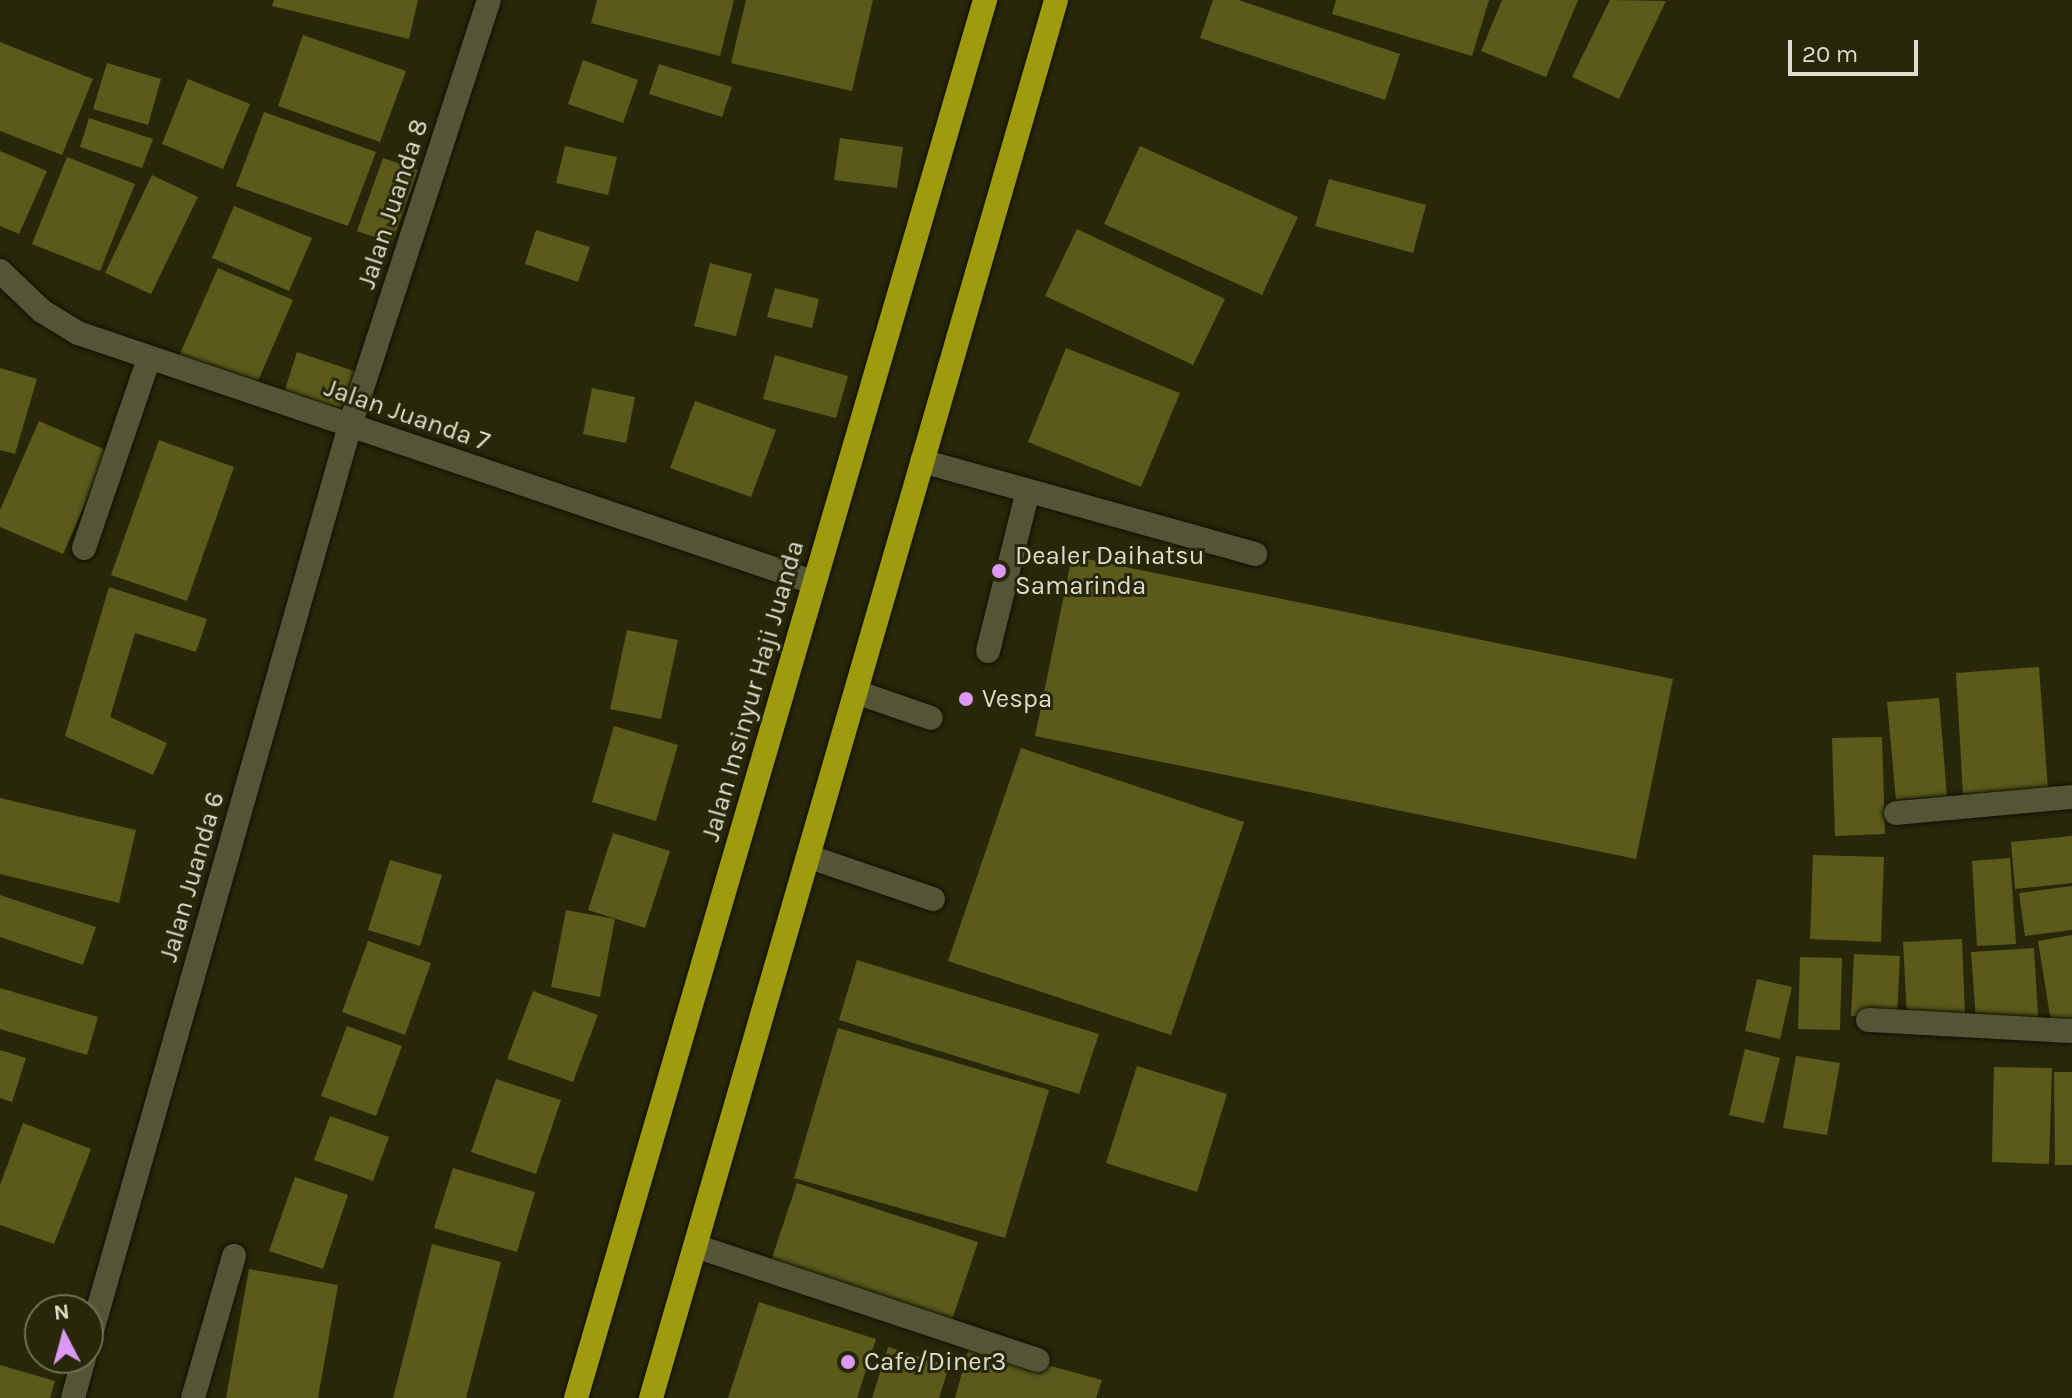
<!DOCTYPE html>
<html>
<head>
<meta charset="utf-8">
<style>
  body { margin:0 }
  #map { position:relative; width:2072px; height:1398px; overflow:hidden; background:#28270a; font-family:Karla,sans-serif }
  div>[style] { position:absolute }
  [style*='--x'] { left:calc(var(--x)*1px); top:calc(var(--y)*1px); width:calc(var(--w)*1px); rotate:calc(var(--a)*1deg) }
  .building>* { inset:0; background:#5b5a1b }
  .roads { filter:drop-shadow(0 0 2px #111000) drop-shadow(0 0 2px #111000) }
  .minor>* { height:24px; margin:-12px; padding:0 12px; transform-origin:12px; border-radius:12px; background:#545436 }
  .highway>* { height:24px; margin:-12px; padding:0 12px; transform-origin:12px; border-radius:12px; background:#9e9b0f }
  .dots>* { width:22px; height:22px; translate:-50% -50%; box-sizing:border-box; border:4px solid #28270a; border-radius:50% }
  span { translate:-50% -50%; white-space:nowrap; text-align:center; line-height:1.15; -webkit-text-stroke:6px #28270a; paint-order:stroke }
  .street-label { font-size:26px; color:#dcddcc }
  .poi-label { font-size:26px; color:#dcddcc }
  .left { translate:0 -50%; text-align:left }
  .north { position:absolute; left:24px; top:1294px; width:80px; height:80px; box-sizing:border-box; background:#28270a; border:2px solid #707058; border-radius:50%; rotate:354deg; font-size:22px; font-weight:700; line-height:32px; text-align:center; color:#dcddcc }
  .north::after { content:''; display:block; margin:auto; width:28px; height:36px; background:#dd98f3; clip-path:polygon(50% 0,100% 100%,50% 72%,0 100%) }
  .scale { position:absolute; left:1788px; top:40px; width:130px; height:36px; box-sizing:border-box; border:4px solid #dcddcc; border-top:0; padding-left:10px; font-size:24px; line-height:28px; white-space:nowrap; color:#dcddcc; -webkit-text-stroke:6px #28270a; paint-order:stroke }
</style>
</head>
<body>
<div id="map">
  <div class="building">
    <i style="clip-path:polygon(274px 0,418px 0,409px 39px,272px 6px)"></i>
    <i style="clip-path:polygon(597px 0,734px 0,720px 56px,591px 23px)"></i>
    <i style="clip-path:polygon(746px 0,873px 0,852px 91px,731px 63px)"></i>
    <i style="clip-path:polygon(1213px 0,1238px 0,1400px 54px,1385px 100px,1200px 38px)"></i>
    <i style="clip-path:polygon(1336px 0,1489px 0,1472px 56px,1332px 14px)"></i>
    <i style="clip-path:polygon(1502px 0,1578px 0,1546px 77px,1481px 51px)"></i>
    <i style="clip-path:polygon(1610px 0,1666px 1px,1619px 99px,1572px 77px)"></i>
    <i style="clip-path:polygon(303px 35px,406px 71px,380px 142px,278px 106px)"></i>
    <i style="clip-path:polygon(0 42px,93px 79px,62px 155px,0 131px)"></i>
    <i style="clip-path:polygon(583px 60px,638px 80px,623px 123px,568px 104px)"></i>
    <i style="clip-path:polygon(107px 63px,161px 79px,148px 125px,93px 109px)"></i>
    <i style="clip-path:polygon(659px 64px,732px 87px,722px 117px,649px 94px)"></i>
    <i style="clip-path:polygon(188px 79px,250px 104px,223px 169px,162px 144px)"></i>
    <i style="clip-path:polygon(264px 112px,376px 152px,348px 226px,236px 186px)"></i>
    <i style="clip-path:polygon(89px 118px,153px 139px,142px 168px,80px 147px)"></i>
    <i style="clip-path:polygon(840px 138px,903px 147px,897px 188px,834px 180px)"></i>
    <i style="clip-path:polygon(565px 146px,617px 157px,608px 195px,556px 183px)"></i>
    <i style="clip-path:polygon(1140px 146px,1298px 217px,1262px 295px,1104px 224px)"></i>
    <i style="clip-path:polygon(0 151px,47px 171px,19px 234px,0 226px)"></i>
    <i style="clip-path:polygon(67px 157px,135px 184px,100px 271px,32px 244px)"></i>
    <i style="clip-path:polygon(383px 158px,418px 170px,392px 243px,357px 231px)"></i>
    <i style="clip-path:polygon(152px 175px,198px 197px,151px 294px,105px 273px)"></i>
    <i style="clip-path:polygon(1329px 179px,1426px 205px,1413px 253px,1315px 226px)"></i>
    <i style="clip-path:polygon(234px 206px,312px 238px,289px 291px,212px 258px)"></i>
    <i style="clip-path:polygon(1077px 229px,1225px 299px,1193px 365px,1045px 296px)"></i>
    <i style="clip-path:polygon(536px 230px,590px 247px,578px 282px,525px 264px)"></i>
    <i style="clip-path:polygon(710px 263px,752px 274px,736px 336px,694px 326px)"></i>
    <i style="clip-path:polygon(218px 268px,293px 300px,254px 390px,178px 358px)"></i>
    <i style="clip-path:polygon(775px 288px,819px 299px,812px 328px,767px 317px)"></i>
    <i style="clip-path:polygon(1066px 348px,1180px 393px,1141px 487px,1028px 442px)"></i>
    <i style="clip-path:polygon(297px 352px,360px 373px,343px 419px,282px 399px)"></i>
    <i style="clip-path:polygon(775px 355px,848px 376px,836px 418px,763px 399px)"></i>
    <i style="clip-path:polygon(0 368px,37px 379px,15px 454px,0 450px)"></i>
    <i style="clip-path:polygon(592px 388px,635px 397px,626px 443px,583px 434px)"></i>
    <i style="clip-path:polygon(695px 401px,776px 430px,751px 497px,670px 468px)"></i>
    <i style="clip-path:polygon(39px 421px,108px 451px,63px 554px,0 527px,0 510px)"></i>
    <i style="clip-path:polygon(159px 440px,234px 467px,187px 601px,111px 575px)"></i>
    <i style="clip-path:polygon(1072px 556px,1673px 679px,1636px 859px,1035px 736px)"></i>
    <i style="clip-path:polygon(109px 587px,207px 619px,196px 652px,135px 633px,110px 717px,167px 743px,153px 775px,65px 736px)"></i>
    <i style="clip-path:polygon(627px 630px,678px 640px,661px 719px,610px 709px)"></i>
    <i style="clip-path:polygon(2039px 667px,2048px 789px,1963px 795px,1956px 673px)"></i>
    <i style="clip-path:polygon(1939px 698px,1947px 796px,1896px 800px,1887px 702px)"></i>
    <i style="clip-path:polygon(614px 726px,678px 745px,656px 821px,592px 802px)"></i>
    <i style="clip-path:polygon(1882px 737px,1885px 834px,1835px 836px,1832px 738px)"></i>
    <i style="clip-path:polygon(1021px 748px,1244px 822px,1171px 1035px,948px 961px)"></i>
    <i style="clip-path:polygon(0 798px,136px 830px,119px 903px,0 874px)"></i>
    <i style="clip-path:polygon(613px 833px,670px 851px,645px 928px,588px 910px)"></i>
    <i style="clip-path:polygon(2072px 836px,2072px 883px,2015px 889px,2011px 842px)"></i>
    <i style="clip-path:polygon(1813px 855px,1884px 857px,1881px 942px,1810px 939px)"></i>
    <i style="clip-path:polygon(2010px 858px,2016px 944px,1977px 946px,1972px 861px)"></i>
    <i style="clip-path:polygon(390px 860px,442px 875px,420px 946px,368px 930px)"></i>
    <i style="clip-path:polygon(2072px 886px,2072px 930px,2025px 936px,2019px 893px)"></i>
    <i style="clip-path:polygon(0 895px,96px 927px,83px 965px,0 937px)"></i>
    <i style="clip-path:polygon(566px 910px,615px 919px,600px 997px,551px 987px)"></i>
    <i style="clip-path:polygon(2072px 935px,2072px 1025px,2052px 1028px,2038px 941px)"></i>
    <i style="clip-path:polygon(1962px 939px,1965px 1014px,1907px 1017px,1903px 942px)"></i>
    <i style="clip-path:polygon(368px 941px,431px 963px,405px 1035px,342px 1012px)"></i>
    <i style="clip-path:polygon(2034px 948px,2038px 1016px,1976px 1020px,1971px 952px)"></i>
    <i style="clip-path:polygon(1854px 954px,1900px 956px,1897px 1017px,1851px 1016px)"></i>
    <i style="clip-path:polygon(1800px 957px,1842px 958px,1840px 1030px,1798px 1029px)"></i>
    <i style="clip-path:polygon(857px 960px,1099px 1034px,1079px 1094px,839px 1020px)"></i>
    <i style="clip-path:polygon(1757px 979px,1792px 987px,1780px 1039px,1745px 1031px)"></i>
    <i style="clip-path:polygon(0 988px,98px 1017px,87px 1055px,0 1029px)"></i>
    <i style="clip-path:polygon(533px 991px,598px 1015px,573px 1082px,507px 1059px)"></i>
    <i style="clip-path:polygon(347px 1026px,402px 1046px,376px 1116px,321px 1096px)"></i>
    <i style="clip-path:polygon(838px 1028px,1049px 1090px,1005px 1238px,794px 1178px)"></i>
    <i style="clip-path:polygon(1745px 1049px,1780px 1058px,1764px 1123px,1729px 1115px)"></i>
    <i style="clip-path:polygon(0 1050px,26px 1058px,12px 1102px,0 1098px)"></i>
    <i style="clip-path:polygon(1796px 1056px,1840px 1063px,1827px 1135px,1783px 1128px)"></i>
    <i style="clip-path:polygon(1137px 1066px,1227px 1094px,1197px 1192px,1106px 1163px)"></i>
    <i style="clip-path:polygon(1994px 1067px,2052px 1068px,2049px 1164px,1992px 1162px)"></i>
    <i style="clip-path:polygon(2054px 1072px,2072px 1072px,2072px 1165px,2055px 1165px)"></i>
    <i style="clip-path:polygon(496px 1079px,561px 1100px,536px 1174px,471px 1152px)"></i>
    <i style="clip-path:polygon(330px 1116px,389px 1137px,373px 1181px,314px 1160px)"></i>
    <i style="clip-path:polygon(23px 1123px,91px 1149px,54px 1244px,0 1225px,0 1185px)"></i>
    <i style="clip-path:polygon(453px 1168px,535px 1192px,517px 1252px,434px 1228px)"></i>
    <i style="clip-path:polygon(295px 1177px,348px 1195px,323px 1269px,269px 1251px)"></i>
    <i style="clip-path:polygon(797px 1183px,978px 1242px,949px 1329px,768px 1270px)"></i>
    <i style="clip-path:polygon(432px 1244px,501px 1262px,466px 1398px,393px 1398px)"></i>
    <i style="clip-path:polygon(249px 1269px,338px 1285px,318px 1398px,226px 1398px)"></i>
    <i style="clip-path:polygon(759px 1302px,876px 1339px,857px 1398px,728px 1398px)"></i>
    <i style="clip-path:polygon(970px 1344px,1102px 1380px,1096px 1398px,955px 1398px)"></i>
    <i style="clip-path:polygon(888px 1347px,949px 1366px,939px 1398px,872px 1398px)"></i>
    <i style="clip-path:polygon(0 1365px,55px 1381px,50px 1398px,0 1398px)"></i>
  </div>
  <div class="roads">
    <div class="minor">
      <i style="--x:0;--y:271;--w:58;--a:43.6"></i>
      <i style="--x:42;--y:311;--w:42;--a:31.4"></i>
      <i style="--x:78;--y:333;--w:776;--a:18.72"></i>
      <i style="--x:922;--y:461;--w:346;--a:15.6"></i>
      <i style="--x:84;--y:548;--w:201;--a:-71.1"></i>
      <i style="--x:988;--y:651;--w:165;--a:-76"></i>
      <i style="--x:856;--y:692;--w:79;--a:19.1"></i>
      <i style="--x:1896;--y:813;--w:177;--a:-5.2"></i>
      <i style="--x:810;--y:857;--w:130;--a:18.9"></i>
      <i style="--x:1868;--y:1020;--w:204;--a:3.1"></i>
      <i style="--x:698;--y:1247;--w:358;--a:18.4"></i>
      <i style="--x:88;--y:1345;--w:957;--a:-74.1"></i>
      <i style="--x:350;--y:425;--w:447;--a:-71.9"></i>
      <i style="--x:73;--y:1398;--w:41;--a:-74.6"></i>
      <i style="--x:193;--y:1398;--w:148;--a:-73.9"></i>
    </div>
    <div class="highway">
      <i style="--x:576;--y:1398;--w:1457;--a:-73.69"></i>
      <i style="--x:651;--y:1398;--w:1455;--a:-73.84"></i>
    </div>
  </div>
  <div class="dots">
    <i style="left:999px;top:571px;background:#dd98f3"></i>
    <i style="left:966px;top:699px;background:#dd98f3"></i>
    <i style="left:848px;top:1362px;background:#dd98f3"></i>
  </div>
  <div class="street-label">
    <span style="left:393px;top:204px;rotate:-72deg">Jalan Juanda 8</span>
    <span style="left:407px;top:415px;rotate:19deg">Jalan Juanda 7</span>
    <span style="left:753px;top:691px;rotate:-74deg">Jalan Insinyur Haji Juanda</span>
    <span style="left:192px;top:877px;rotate:-74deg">Jalan Juanda 6</span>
  </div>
  <div class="poi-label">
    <span class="left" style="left:1015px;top:571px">Dealer Daihatsu<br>Samarinda</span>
    <span class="left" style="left:982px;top:699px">Vespa</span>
    <span class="left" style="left:864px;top:1362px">Cafe/Diner3</span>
  </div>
  <div class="north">N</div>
  <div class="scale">20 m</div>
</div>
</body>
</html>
